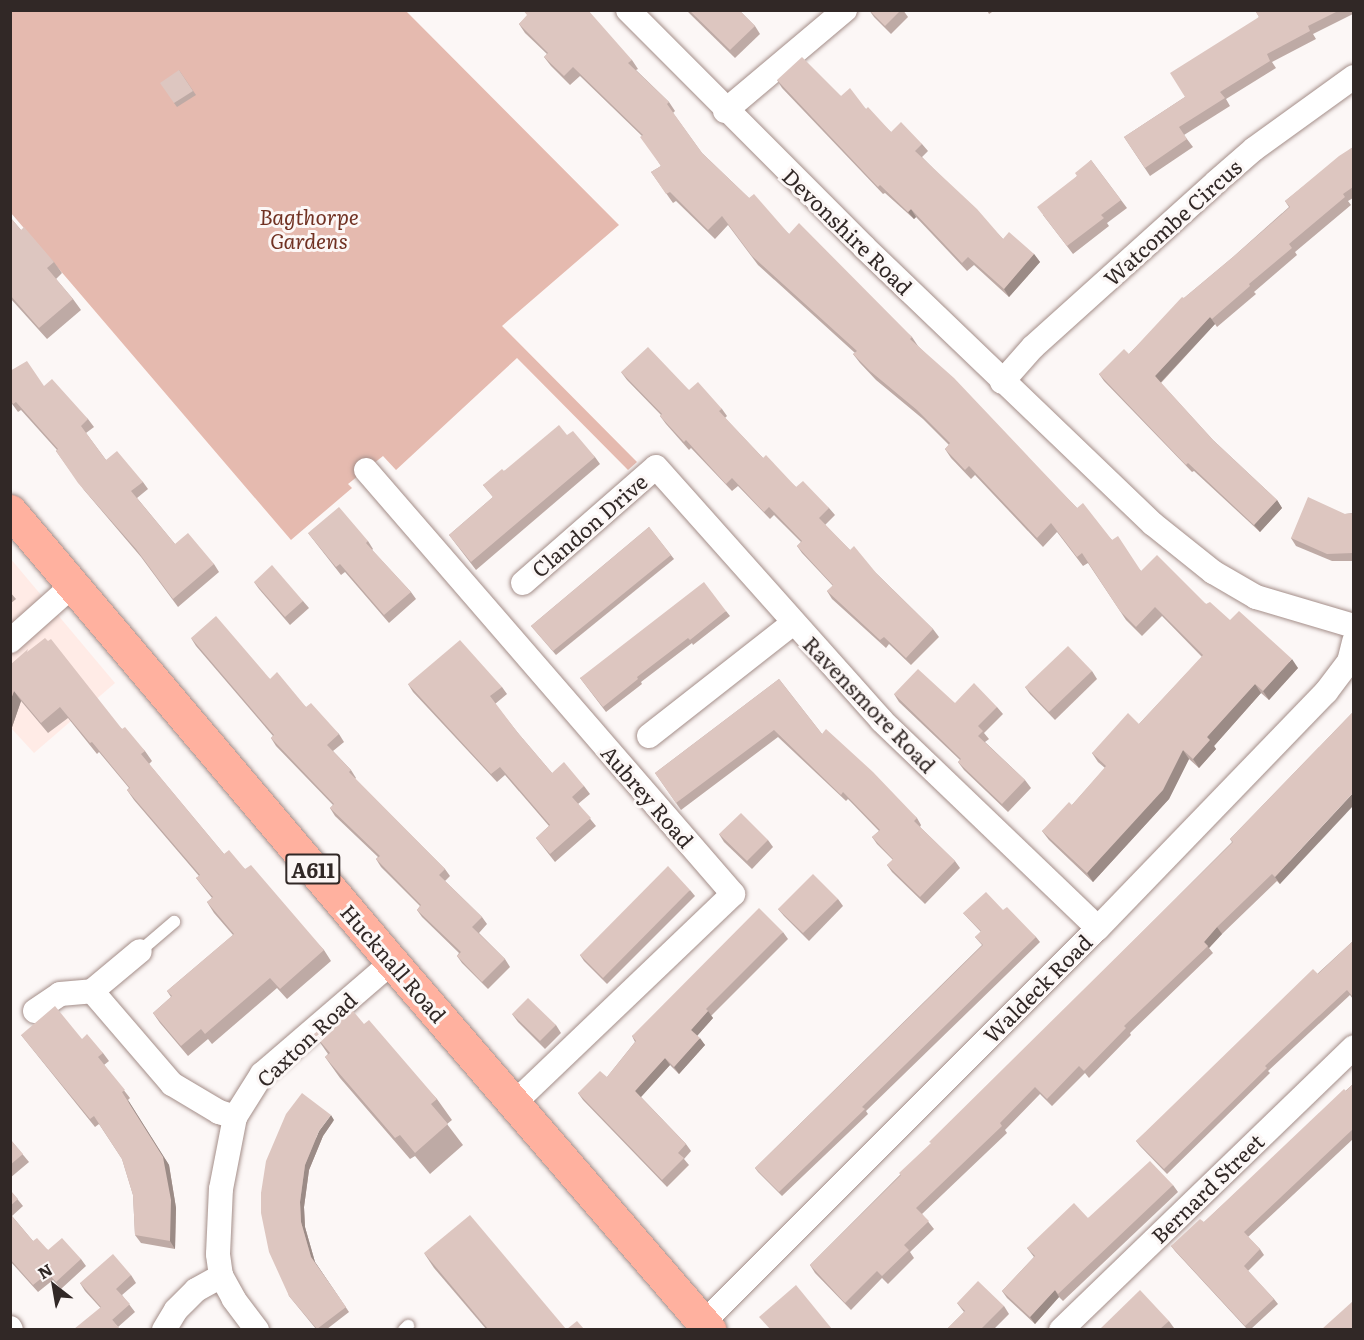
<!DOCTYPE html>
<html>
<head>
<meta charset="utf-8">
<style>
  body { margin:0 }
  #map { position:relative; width:1364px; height:1340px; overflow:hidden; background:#fcf7f6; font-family:Literata,serif }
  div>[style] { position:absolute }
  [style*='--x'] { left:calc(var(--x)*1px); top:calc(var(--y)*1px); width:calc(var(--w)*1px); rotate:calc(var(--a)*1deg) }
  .built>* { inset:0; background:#ffebe6 }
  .green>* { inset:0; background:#e5baaf }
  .roads { filter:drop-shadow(0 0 2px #a48e89) drop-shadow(0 0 2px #a48e89) }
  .service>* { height:12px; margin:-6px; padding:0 6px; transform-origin:6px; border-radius:6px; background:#fff }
  .minor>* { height:24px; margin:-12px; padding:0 12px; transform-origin:12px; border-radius:12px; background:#fff }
  .primary>* { height:33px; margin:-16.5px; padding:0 16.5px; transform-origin:16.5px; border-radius:16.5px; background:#ffb19f }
  .wall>* { inset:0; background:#beaaa5 }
  .shaded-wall>* { inset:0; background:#9b8b86 }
  .building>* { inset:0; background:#ddc6c0 }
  span { translate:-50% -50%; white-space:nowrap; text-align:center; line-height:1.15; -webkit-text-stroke:6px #fcf7f6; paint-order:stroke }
  .shield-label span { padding:2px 4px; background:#fcf7f6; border:2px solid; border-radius:4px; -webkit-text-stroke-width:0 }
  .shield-label { font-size:20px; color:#312826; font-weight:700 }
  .park-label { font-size:21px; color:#713223; font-style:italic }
  .street-label { font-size:21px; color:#312826 }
  .frame { position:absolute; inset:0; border:12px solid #312826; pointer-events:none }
  .north { position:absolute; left:24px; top:1256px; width:60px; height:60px; -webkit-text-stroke:4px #fcf7f6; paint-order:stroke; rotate:329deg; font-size:16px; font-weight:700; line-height:24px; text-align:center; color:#312826 }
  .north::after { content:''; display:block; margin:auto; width:21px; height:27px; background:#312826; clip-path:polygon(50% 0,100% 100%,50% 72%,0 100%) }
</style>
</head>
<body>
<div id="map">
  <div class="built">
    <i style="clip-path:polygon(10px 558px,115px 683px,34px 753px,11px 728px)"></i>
  </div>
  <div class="green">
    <i style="clip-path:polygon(10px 11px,406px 11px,619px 225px,502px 326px,637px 462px,628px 470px,517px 358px,396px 470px,383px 456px,348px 484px,352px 488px,291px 540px,11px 213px)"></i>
  </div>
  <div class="roads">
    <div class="service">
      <i style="--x:140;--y:951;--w:45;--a:-40.5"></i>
      <i style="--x:404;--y:1330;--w:6;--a:-45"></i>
    </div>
    <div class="minor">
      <i style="--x:628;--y:10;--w:334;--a:45.1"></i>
      <i style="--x:864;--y:247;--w:400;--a:43.8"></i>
      <i style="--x:1153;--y:524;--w:77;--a:38.7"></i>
      <i style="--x:1213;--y:572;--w:50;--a:30.2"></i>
      <i style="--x:1256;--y:597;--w:102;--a:16.5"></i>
      <i style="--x:725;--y:111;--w:157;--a:-40.1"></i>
      <i style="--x:1002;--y:382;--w:47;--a:-48.5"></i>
      <i style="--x:1033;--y:347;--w:246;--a:-42"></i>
      <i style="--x:1216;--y:182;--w:50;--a:-41"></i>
      <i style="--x:1254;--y:149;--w:123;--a:-35.8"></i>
      <i style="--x:366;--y:470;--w:561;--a:49.12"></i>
      <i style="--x:733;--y:894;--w:301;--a:136.3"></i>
      <i style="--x:523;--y:583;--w:176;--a:-41.1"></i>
      <i style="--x:656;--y:467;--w:340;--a:48.3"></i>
      <i style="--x:882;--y:721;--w:299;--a:43.8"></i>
      <i style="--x:10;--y:641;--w:84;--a:-41.6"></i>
      <i style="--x:649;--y:736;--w:183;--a:-38.1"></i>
      <i style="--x:92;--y:991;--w:123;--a:49.3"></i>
      <i style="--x:172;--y:1084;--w:55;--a:30.8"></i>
      <i style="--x:219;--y:1112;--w:17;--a:17"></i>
      <i style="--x:35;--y:1011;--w:30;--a:-34"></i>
      <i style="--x:60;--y:994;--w:32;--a:-5"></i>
      <i style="--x:92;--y:991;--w:62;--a:-39.8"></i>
      <i style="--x:704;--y:1322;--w:557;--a:-45"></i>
      <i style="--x:1098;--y:928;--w:328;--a:-46"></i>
      <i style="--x:1326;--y:692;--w:38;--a:-53"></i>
      <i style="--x:1349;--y:662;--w:21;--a:-76"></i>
      <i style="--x:10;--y:1328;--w:2;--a:63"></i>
      <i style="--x:164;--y:1330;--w:23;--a:-59"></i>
      <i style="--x:176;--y:1310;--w:28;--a:-45"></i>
      <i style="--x:196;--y:1290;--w:29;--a:-29"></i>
      <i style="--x:257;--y:1330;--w:39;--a:-127"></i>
      <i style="--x:234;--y:1299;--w:26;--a:-119"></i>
      <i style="--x:221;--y:1276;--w:22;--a:-98"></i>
      <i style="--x:218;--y:1254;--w:65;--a:-87.4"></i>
      <i style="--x:221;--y:1189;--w:73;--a:-79"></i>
      <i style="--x:235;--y:1117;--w:51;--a:-57.9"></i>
      <i style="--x:262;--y:1074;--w:172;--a:-40.7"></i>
      <i style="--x:1061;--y:1330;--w:407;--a:-44"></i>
    </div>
    <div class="primary">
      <i style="--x:10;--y:511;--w:591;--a:49.74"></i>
      <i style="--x:392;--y:962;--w:486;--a:49.2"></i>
    </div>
  </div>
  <div class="wall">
    <i style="clip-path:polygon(686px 10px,739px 10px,755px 26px,760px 34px,735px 58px)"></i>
    <i style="clip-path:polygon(869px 10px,903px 10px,908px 17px,891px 34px,874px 17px)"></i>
    <i style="clip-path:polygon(987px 10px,995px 10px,989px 14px)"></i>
    <i style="clip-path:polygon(1255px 10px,1353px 10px,1353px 14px,1313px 34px,1316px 39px,1272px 62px,1276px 68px,1226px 99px,1230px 106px,1184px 135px,1193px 147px,1150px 176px,1124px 137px,1185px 97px,1259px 17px)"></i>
    <i style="clip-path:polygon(527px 16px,632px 60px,638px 69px,636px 70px,669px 102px,675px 111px,673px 113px,702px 153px,749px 198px,789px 234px,912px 337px,918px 346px,1077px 508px,1112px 540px,1141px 571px,1206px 604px,1298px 668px,1269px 700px,1261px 693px,1214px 746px,1216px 749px,1199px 768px,1189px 759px,1169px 799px,1093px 882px,1049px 840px,1042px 831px,1072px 805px,1105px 768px,1098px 762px,1092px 753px,1139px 724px,1202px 657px,1162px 616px,1142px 636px,1126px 620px,1088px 563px,1083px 566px,1057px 532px,1043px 547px,975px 475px,971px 479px,951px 458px,945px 449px,949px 445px,923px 419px,876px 380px,860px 363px,853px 354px,855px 353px,758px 265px,728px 225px,715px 239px,676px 201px,673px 203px,651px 172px,661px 166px,642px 136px,580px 76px,570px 85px,551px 66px,544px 57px,547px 54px,525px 33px,519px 24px)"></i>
    <i style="clip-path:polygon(179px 70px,196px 95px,177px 107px,174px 103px)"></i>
    <i style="clip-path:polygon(777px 80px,841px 96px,866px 109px,891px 132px,922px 144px,928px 151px,922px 157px,1003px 239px,1034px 254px,1040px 262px,1009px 297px,974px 265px,967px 271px,916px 217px,914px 219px,885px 193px,883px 194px,782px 88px)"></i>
    <i style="clip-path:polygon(1353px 147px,1353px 198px,1348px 201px,1351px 205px,1295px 252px,1297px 255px,1254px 292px,1256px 294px,1217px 327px,1215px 324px,1161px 383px,1213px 440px,1277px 500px,1282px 508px,1260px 532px,1194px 471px,1192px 472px,1104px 381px,1099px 374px,1129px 354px,1184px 298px,1233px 257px,1289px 207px,1285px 201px)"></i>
    <i style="clip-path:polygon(1091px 160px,1127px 208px,1107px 223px,1109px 226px,1073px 254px,1043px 215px)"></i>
    <i style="clip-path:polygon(10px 217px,21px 230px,54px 262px,62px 273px,56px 279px,73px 299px,81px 310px,47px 339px,10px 298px)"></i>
    <i style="clip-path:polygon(621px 372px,689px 390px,722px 409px,727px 416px,725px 418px,763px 458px,796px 487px,829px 508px,835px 515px,825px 525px,850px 550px,877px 574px,933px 629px,939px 637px,911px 665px,889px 644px,886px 648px,832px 599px,827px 591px,833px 586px,802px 553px,797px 546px,801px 542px,774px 515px,770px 519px,738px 486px,732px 491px,691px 448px,689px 450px,666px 424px,660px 416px,661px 415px,627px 380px)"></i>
    <i style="clip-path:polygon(44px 386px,88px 419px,94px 427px,86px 433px,106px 460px,143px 482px,148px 489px,137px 498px,175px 544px,214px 564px,219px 572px,178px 607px,141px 557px,84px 490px,56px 451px,57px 450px,21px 410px,18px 412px,10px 401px)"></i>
    <i style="clip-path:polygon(567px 435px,595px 457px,600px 464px,476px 570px,449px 535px,493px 497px,483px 485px,504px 471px)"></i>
    <i style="clip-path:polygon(1353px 513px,1353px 561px,1332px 561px,1296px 546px,1291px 538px,1345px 514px)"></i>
    <i style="clip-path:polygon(649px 527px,674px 559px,556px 655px,531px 626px)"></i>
    <i style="clip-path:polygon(308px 533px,368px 541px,373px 549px,372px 550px,411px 592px,416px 599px,389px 623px,345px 572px,341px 575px)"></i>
    <i style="clip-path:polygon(254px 582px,303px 601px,309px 608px,290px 625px,259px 589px)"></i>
    <i style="clip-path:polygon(10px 592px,16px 599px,10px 604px)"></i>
    <i style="clip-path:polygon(726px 611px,730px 616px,693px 645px,692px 643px,641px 682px,642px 684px,606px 712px,580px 678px)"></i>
    <i style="clip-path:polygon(191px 638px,270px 679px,306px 707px,339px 734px,344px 742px,333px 751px,351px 770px,356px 778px,355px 779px,445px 869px,450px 876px,445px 881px,482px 917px,487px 924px,479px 933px,505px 959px,510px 967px,488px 989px,462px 963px,457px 956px,459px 953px,422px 917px,417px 910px,420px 906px,381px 867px,376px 859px,378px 857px,335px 816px,330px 808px,333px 805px,276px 746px,271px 738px,273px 736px,196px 646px)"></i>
    <i style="clip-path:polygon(29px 651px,122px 729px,145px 751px,152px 761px,149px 764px,224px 854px,245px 869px,324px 950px,331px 961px,287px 999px,277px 988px,212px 1044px,208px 1039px,188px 1056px,160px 1023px,153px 1013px,171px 997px,167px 991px,233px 935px,214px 913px,207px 902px,212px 898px,196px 878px,199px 876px,134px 800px,127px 790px,129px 788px,99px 752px,97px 754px,68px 718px,48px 733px,21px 701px,10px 733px,10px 665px)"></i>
    <i style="clip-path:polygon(1092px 671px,1097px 679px,1055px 720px,1030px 694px,1025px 687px)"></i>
    <i style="clip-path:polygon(779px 679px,822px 734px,917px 818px,921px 825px,920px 827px,955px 861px,960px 868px,925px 904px,892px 872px,887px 865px,893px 860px,877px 844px,872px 837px,879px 831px,848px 799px,846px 801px,778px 737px,681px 810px,655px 773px)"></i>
    <i style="clip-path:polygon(408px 684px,502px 687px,507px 694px,495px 704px,518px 733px,552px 773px,584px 786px,590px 794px,578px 804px,596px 826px,555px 862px,536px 838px,549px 826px,505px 775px,497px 782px,413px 692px)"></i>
    <i style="clip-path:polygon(894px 694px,955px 703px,997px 707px,1003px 714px,984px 733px,989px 739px,985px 742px,1025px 780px,1031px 788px,1008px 812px,964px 770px,958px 762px,960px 760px,899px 702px)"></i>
    <i style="clip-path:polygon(1353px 712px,1280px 884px,1277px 881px,1222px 934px,1209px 948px,1213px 953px,1130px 1033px,1131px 1035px,1089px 1078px,1085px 1073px,1052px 1106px,1040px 1094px,1005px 1130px,1007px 1133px,922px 1214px,934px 1229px,910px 1252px,914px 1258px,888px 1284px,882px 1278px,851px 1310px,815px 1273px,810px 1265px,1232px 842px,1230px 839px)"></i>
    <i style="clip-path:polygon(719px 834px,768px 840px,773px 847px,752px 869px,724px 842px)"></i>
    <i style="clip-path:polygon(690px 890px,695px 896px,607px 984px,584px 961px,580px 955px)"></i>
    <i style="clip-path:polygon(838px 899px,843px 906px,809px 941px,784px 916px,778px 909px)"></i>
    <i style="clip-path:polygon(1003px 910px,1036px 937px,1040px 942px,866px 1111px,868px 1114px,782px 1196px,758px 1172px,755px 1168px,982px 945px,975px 937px,981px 932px,963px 913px)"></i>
    <i style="clip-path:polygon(783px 932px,788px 939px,711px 1016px,713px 1018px,697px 1036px,705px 1045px,679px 1074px,670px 1065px,641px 1097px,686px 1144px,691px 1151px,684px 1159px,689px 1165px,667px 1187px,583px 1100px,578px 1093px,607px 1077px,635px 1042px,632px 1036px)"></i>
    <i style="clip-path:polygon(1353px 941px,1353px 999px,1350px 995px,1268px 1071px,1270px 1073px,1167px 1174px,1140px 1146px,1136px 1141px)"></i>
    <i style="clip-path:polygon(512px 1014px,556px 1025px,561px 1033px,545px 1049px,518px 1022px)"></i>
    <i style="clip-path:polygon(364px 1024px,437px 1099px,452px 1120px,447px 1124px,463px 1145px,430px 1174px,415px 1156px,410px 1159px,340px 1078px,325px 1057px,328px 1054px,314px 1034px)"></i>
    <i style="clip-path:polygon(21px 1035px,82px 1039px,103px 1053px,109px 1061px,104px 1065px,130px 1098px,128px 1100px,169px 1165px,176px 1208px,175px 1249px,141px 1243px,135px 1235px,133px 1195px,122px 1159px,99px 1124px,95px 1127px)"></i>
    <i style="clip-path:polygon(1353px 1084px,1353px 1139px,1248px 1237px,1260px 1249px,1264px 1255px,1248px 1271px,1274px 1299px,1278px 1304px,1251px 1329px,1247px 1329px,1175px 1251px,1171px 1246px,1204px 1222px)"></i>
    <i style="clip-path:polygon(334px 1120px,323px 1136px,309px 1170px,304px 1207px,305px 1227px,315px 1262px,349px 1312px,327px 1329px,316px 1329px,289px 1296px,261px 1193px)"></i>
    <i style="clip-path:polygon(10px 1139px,29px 1162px,10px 1178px)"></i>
    <i style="clip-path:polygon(1173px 1185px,1178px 1192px,1063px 1301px,1059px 1297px,1035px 1324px,1007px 1298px,1002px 1291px,1034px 1257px,1027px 1248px,1088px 1218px)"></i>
    <i style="clip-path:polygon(10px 1190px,23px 1206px,12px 1216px,33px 1241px,48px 1250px,81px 1259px,86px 1266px,61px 1289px,53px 1280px,38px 1292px,10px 1261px)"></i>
    <i style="clip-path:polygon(424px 1253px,566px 1329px,486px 1329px,434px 1268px)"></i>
    <i style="clip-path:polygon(131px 1275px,136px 1283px,122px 1295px,135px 1312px,118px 1327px,85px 1291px,80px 1283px)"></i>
    <i style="clip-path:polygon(957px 1303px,1004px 1306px,1009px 1314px,994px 1329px,947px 1329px,964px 1312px)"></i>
    <i style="clip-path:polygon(1169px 1321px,1174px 1328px,1173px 1329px,1100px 1329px)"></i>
  </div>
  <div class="shaded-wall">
    <i style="clip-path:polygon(911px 209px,916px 217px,914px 219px,908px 212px)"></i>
    <i style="clip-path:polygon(1034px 254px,1040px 262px,1009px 297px,1004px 289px)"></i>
    <i style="clip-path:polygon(1210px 317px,1215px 324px,1160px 383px,1155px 376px)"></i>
    <i style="clip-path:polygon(1277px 500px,1282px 508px,1260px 532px,1254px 525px)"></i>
    <i style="clip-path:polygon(1292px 659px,1298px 668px,1269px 700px,1263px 691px)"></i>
    <i style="clip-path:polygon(1255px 684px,1261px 693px,1214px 746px,1216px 749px,1199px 768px,1193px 759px,1207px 737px)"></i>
    <i style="clip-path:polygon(14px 691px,21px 701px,10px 733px,10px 702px)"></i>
    <i style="clip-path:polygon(1183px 750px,1189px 759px,1169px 799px,1093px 882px,1087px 873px)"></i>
    <i style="clip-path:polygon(1353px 793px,1353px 806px,1280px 884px,1275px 877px)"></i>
    <i style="clip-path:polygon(1217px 927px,1222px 934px,1209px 948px,1204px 942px)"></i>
    <i style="clip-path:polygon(708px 1011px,713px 1018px,696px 1037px,691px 1030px)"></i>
    <i style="clip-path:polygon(700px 1038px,705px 1045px,679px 1074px,674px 1067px)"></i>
    <i style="clip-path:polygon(665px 1058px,670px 1065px,640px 1098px,635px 1091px)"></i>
    <i style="clip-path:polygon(128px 1100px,169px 1165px,176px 1208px,175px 1249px,170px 1241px)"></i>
    <i style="clip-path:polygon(331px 1115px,334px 1120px,323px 1136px,309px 1170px,304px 1207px,305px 1227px,315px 1262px,349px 1312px,311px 1257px,301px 1222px,300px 1202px,305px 1165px,319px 1131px)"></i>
    <i style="clip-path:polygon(1055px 1290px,1059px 1297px,1035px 1324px,1030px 1317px)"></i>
  </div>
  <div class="building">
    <i style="clip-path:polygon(523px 10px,588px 10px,632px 60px,628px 63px,669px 102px,667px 104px,702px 153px,749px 198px,754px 194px,789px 234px,799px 223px,912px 337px,910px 339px,954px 378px,1077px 508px,1083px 503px,1112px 540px,1118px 536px,1141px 571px,1157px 555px,1206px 604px,1210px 602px,1230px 620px,1239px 611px,1292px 659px,1263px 691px,1255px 684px,1207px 737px,1210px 740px,1193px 759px,1183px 750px,1163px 790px,1087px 873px,1042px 831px,1069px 802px,1072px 805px,1106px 766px,1092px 753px,1128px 713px,1139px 724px,1203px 655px,1155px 607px,1136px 627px,1120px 611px,1082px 553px,1077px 557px,1051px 523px,1037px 538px,969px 466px,965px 470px,945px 449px,950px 443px,917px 410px,870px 371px,853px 354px,857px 351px,752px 256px,722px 216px,708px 230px,670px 192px,666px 194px,651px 172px,661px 166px,640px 137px,643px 135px,573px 67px,564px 76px,544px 57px,548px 53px,519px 24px,527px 15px)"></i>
    <i style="clip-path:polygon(689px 10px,739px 10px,755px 26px,730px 50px)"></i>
    <i style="clip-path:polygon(869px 10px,901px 10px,885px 26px)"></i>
    <i style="clip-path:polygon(1255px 10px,1340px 10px,1308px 26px,1310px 31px,1267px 54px,1270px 61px,1220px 92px,1225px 98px,1179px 127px,1187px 139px,1145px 168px,1124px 137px,1185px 97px,1170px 73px,1259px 17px)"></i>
    <i style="clip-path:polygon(802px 57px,841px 96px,850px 88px,866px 109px,868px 107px,891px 132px,901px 122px,922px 144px,915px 151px,977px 209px,1003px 239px,1009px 232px,1034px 254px,1004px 289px,968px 257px,962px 263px,911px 209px,908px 212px,880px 185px,878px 187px,777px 80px)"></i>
    <i style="clip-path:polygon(179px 70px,193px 91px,174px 103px,160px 83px)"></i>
    <i style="clip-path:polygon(1353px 147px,1353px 187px,1343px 194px,1345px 197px,1289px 244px,1292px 248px,1249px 284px,1250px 286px,1212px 319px,1210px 317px,1155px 376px,1213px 440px,1277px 500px,1254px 525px,1188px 463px,1186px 465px,1099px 374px,1124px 349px,1129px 354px,1182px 297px,1184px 298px,1233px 257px,1290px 207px,1285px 201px,1339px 156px)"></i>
    <i style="clip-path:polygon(1091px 160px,1121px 200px,1101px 215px,1104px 218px,1067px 246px,1037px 207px,1077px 176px,1075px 173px)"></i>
    <i style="clip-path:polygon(10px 217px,21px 230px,24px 227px,54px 262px,47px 268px,73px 299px,39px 328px,10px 295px)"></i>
    <i style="clip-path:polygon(648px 347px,689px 390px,698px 382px,722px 409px,719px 411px,763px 458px,766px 455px,796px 487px,803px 481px,829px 508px,819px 518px,850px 550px,854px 546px,877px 574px,933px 629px,906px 658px,884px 637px,880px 640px,827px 591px,833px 585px,797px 546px,802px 541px,769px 507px,764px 512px,732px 478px,726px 484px,686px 440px,684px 442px,660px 416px,662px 414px,621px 372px)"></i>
    <i style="clip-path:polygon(27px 361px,44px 386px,52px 379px,88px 419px,81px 426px,106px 460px,117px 451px,143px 482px,131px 491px,175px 544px,188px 533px,214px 564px,173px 599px,136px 549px,78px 483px,56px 451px,58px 449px,16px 402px,13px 404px,10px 401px,10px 371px)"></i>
    <i style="clip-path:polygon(559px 425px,567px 435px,573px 431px,595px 457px,471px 562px,449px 535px,493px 497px,483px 485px,502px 469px,504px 471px)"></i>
    <i style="clip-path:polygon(1308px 497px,1345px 514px,1353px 513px,1353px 553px,1327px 554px,1291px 538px)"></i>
    <i style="clip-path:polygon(339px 507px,368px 541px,366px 543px,411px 592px,384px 615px,340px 564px,336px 567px,308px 533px)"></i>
    <i style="clip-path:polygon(649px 527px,671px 555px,553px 651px,531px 626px)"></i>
    <i style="clip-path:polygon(272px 565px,303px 601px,285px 617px,254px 582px)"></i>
    <i style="clip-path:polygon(704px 582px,726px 611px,690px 640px,688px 638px,637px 677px,638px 679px,603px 707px,580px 678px)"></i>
    <i style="clip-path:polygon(216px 616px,270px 679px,277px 672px,306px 707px,311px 703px,339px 734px,327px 745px,351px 770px,349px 772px,445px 869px,439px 875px,482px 917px,472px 927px,505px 959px,482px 982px,457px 956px,461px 952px,417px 910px,421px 905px,376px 859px,380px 856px,330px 808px,334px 804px,271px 738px,274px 735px,191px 638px)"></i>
    <i style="clip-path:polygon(45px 638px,48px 641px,51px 639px,122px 729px,125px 727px,145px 751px,141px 754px,224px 854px,229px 850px,245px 869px,251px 865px,324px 950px,280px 989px,270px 978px,205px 1034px,201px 1029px,181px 1046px,153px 1013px,172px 996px,167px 991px,234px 934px,207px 902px,213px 897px,196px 878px,200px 875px,127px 790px,130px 788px,92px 742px,90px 743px,60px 707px,41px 723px,14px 691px,10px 702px,10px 665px,28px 649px,27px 652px)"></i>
    <i style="clip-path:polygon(460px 640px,502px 687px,490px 696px,518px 733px,552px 773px,564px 762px,584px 786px,572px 797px,591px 818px,550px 854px,536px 838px,550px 825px,500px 767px,491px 774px,408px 684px)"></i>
    <i style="clip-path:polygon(1068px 646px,1092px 671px,1049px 712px,1025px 687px)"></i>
    <i style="clip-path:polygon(918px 669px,955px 703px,974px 683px,997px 707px,978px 726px,983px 731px,978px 736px,1025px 780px,1002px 804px,958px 762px,961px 759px,894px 694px)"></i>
    <i style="clip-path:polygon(779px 679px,822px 734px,826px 729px,873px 772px,917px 818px,914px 821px,955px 861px,920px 897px,887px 865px,893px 859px,872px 837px,880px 830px,843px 792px,841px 795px,774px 730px,676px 803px,655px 773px)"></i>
    <i style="clip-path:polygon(1353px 712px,1353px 793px,1275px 877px,1272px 874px,1217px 927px,1204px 942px,1208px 946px,1124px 1026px,1126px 1028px,1084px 1071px,1079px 1066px,1047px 1099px,1035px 1087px,1000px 1123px,1002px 1126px,916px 1208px,929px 1221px,904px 1245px,909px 1250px,882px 1276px,877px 1271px,845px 1303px,810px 1265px,901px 1175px,899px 1173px,931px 1143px,929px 1142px,1233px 842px,1230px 839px)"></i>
    <i style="clip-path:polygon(741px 813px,768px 840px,747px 861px,719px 834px)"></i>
    <i style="clip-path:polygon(668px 866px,690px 890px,603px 978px,580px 955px)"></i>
    <i style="clip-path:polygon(813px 874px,838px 899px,803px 933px,778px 909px)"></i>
    <i style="clip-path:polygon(986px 892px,1003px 910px,1007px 907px,1036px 937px,862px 1107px,865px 1109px,779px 1192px,755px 1168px,983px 945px,975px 937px,981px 931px,963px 913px)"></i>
    <i style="clip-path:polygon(759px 908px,783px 932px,706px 1009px,708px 1011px,691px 1030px,700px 1038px,674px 1067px,665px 1058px,635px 1091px,686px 1144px,678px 1153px,684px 1158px,662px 1180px,578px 1093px,600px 1071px,607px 1077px,636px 1041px,632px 1036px)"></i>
    <i style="clip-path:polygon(1353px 941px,1353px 995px,1352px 996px,1347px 990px,1265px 1066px,1267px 1068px,1164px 1169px,1136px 1141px,1313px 969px,1318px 974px)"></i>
    <i style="clip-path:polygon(528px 998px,556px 1025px,540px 1041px,512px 1014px)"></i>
    <i style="clip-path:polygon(348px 1005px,364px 1024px,369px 1020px,437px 1099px,431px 1104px,448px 1124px,415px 1153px,400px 1135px,395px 1138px,325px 1057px,330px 1053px,314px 1034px)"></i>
    <i style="clip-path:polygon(55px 1006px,82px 1039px,87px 1034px,103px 1053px,98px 1057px,125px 1090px,122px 1092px,163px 1157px,171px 1200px,170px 1241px,135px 1235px,133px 1195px,122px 1159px,94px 1116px,90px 1119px,21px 1035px)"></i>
    <i style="clip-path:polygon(1353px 1084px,1353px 1129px,1244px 1232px,1260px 1249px,1244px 1266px,1274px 1299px,1245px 1326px,1171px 1246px,1200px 1219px,1204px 1222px,1344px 1089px,1346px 1091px)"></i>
    <i style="clip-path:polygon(302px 1093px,331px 1115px,319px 1131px,305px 1165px,300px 1202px,301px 1222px,311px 1257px,346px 1307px,317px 1329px,289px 1296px,269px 1252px,261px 1213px,261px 1193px,266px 1161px,286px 1114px)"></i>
    <i style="clip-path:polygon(10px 1139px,23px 1154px,10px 1165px)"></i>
    <i style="clip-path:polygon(1150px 1161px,1173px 1185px,1058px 1294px,1055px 1290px,1030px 1317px,1002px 1291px,1035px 1256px,1027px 1248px,1074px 1203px,1088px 1218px)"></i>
    <i style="clip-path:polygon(10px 1190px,18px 1199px,10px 1206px)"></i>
    <i style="clip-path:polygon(10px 1214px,33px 1241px,37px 1238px,48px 1250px,62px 1238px,81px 1259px,56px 1282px,48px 1273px,33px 1285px,10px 1259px)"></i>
    <i style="clip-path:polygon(470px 1215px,566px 1329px,488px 1329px,424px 1253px)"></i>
    <i style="clip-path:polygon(113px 1254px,131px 1275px,116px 1289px,130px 1304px,112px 1320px,103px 1309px,120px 1329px,74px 1329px,101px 1307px,80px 1283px)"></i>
    <i style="clip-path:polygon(978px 1281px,1004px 1306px,981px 1329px,947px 1329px,965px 1311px,957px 1303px)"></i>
    <i style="clip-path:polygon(796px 1285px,832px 1329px,770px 1329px,759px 1317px)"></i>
    <i style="clip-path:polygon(1140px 1290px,1169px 1321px,1160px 1329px,1100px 1329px)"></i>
    <i style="clip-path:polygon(1353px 1301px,1353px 1329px,1322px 1329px)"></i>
    <i style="clip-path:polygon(577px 1321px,584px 1329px,567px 1329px)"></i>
  </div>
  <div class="shield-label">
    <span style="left:313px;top:869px">A611</span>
  </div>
  <div class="park-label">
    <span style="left:309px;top:228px">Bagthorpe<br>Gardens</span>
  </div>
  <div class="street-label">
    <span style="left:1172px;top:222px;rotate:-42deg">Watcombe Circus</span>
    <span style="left:848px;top:231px;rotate:44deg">Devonshire Road</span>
    <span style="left:589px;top:525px;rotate:-41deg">Clandon Drive</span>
    <span style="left:870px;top:704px;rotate:46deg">Ravensmore Road</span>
    <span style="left:648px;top:796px;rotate:49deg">Aubrey Road</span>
    <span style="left:394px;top:963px;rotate:49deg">Hucknall Road</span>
    <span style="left:1037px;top:988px;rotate:-45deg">Waldeck Road</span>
    <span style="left:306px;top:1039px;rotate:-43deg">Caxton Road</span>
    <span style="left:1207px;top:1188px;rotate:-44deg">Bernard Street</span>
  </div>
  <div class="frame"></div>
  <div class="north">N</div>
</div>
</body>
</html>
